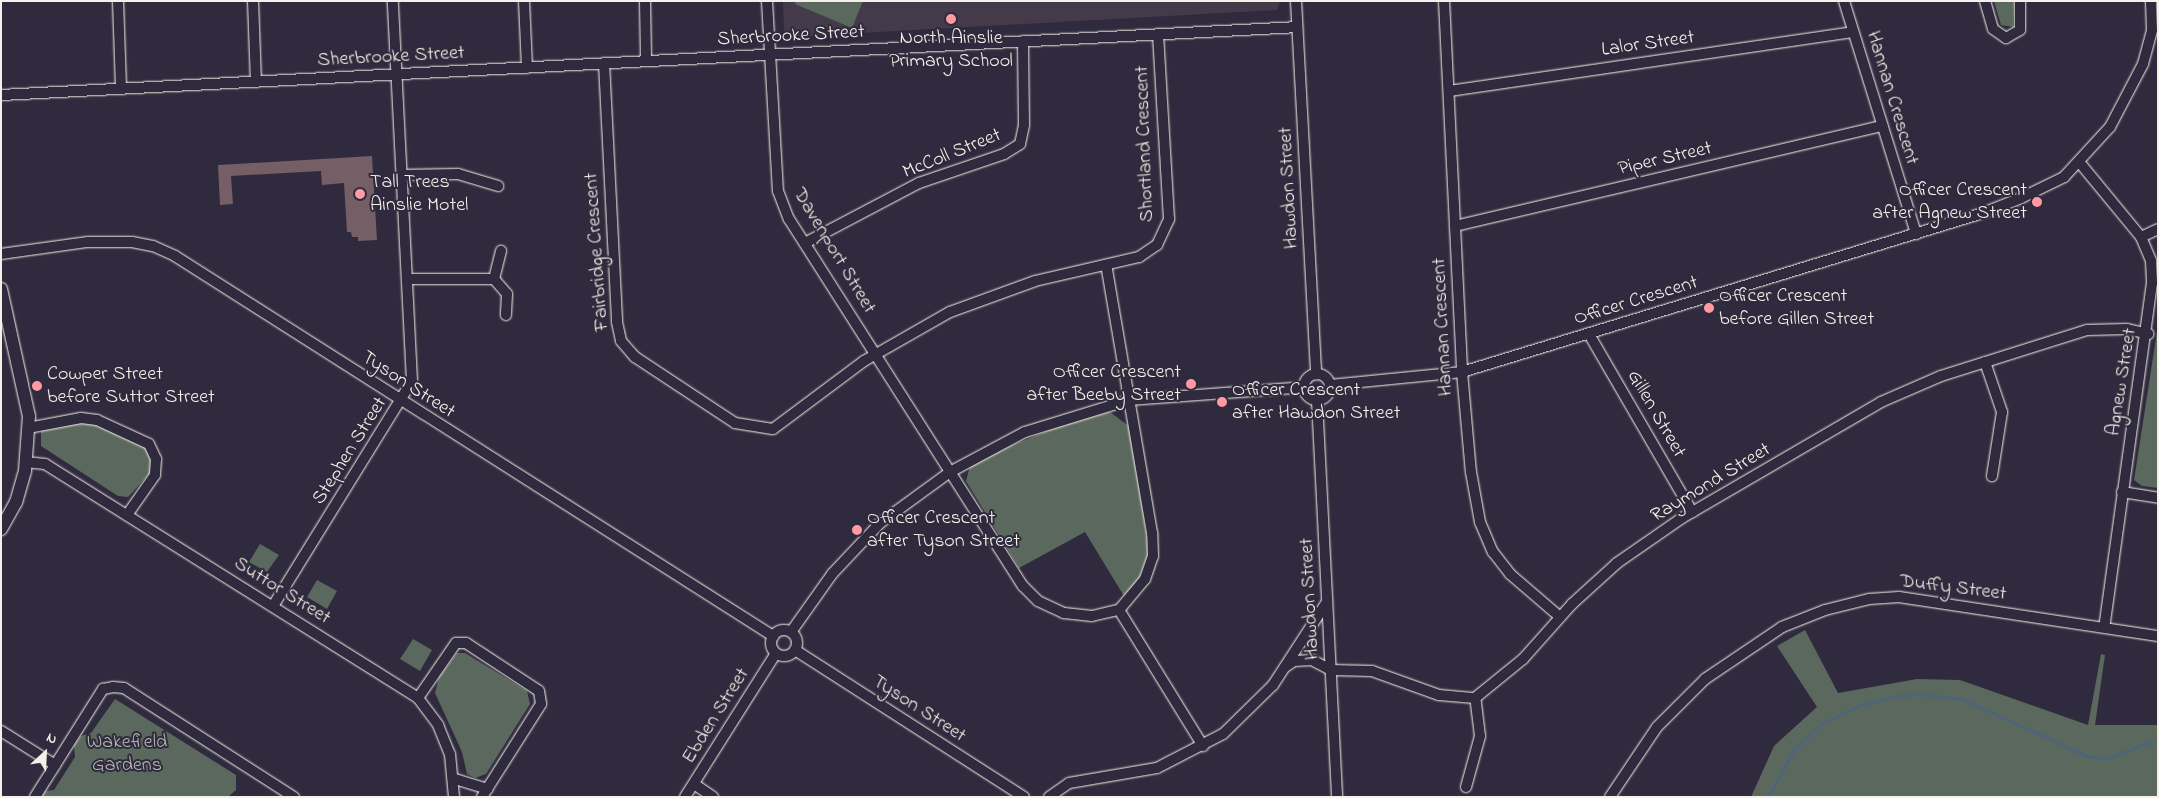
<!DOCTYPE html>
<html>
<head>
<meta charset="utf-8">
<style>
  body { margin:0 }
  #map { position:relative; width:2159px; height:798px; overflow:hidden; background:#2f2a3d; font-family:"Indie Flower",sans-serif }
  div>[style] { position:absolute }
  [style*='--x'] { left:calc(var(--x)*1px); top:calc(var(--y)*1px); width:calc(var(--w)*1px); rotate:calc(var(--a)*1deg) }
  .built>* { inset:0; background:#443a49 }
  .green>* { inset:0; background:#5b685e }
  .stream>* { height:3px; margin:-1.5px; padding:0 1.5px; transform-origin:1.5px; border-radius:1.5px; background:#4e647a }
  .building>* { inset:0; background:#755e66 }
  .roads { filter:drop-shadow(0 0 1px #f4f1e8) drop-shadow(0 0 1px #f4f1e8) }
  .minor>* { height:10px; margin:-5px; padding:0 5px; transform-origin:5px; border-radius:5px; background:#2f2a3d }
  .minor>.ring { margin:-5px; padding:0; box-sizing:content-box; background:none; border:10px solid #2f2a3d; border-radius:50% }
  .tertiary>* { height:12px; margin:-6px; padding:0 6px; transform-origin:6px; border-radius:6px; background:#2f2a3d }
  .dots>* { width:14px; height:14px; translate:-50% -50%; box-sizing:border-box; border:2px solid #2f2a3d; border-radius:50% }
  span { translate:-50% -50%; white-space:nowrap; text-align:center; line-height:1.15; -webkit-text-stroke:4px #2f2a3d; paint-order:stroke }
  .street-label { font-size:20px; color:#f4f1e8 }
  .poi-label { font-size:20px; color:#f4f1e8 }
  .left { translate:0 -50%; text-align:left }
  .right { translate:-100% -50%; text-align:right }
  .park-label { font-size:20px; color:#b7bab1 }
  .frame { position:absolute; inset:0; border:2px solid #f4f1e8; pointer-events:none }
  .north { position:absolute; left:20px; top:728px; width:50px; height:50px; -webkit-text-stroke:4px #2f2a3d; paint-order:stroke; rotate:25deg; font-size:14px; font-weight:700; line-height:20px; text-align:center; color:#f4f1e8 }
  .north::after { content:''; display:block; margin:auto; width:18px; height:22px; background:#f4f1e8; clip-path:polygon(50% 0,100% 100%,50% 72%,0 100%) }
</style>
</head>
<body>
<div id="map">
  <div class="built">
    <i style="clip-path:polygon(783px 1px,1279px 1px,1279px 5px,1277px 10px,789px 37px,784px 33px)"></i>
  </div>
  <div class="green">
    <i style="clip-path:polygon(796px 1px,863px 1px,852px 28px,795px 4px)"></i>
    <i style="clip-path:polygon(1994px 1px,2014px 1px,2013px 27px,2001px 25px)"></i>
    <i style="clip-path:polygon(2158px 325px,2158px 488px,2142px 486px,2134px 480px)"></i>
    <i style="clip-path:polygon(1110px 412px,1130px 427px,1149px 551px,1139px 579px,1124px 596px,1085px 532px,1019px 568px,966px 481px,970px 466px,993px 453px,1074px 420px)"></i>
    <i style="clip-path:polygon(81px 420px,97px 422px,149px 445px,155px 459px,152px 471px,128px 497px,118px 496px,41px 446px,41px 430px)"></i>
    <i style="clip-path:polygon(260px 544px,279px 555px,267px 572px,249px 562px)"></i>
    <i style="clip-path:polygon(317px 580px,337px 591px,327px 609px,307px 597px)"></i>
    <i style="clip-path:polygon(1805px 630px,1838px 693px,1917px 679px,1960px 680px,2088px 725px,2101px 654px,2105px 655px,2095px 725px,2158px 725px,2158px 797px,1751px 797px,1774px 746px,1817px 707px,1777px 646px)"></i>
    <i style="clip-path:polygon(413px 639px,432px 650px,420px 671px,400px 659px)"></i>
    <i style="clip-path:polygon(457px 653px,465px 653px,527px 691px,530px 704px,486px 774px,475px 778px,467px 774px,462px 752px,435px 693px,439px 677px)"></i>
    <i style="clip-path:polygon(115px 699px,236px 775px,236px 790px,228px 797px,42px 797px,45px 791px,54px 790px,75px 757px,74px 745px,81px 736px,91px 733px)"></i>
  </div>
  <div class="stream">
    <i style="--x:1768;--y:797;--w:52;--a:-61.5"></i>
    <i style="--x:1793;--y:751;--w:40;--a:-44"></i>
    <i style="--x:1822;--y:723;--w:40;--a:-25"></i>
    <i style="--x:1858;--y:706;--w:35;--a:-15"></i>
    <i style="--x:1892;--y:697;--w:25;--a:-7"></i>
    <i style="--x:1917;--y:694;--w:45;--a:6.3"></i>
    <i style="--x:1962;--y:699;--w:137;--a:24.5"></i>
    <i style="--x:2087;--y:756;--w:18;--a:9"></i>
    <i style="--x:2105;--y:759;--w:57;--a:-20.7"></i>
  </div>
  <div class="building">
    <i style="clip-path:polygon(372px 156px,377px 240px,358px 241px,358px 237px,352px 237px,351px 232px,347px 232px,344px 183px,322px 185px,321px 171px,231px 176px,233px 204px,220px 205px,218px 165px)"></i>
  </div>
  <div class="roads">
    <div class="minor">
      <i style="--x:118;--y:1;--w:88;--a:88"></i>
      <i style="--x:253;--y:1;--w:81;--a:87.9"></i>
      <i style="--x:524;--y:1;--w:67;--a:87.4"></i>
      <i style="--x:645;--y:1;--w:60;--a:89"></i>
      <i style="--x:767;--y:1;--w:190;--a:86.7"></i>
      <i style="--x:778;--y:191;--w:30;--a:69"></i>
      <i style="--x:789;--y:219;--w:435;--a:57.5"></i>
      <i style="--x:1023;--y:586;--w:21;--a:45"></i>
      <i style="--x:1038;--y:601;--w:29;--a:25"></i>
      <i style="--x:1064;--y:613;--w:28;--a:6"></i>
      <i style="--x:1092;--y:616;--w:28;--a:-13"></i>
      <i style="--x:1119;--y:610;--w:40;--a:-50"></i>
      <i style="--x:1145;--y:579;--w:24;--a:-71"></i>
      <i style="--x:1153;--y:556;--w:23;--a:-92"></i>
      <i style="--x:1152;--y:533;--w:272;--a:-99.7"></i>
      <i style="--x:1296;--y:1;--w:374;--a:86.9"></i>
      <i style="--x:1444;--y:1;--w:371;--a:87.2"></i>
      <i style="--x:1462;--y:372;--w:100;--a:84.9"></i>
      <i style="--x:1471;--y:472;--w:51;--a:79.8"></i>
      <i style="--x:1480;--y:522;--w:33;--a:67"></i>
      <i style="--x:1493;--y:552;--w:28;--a:52"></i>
      <i style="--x:1510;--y:574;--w:66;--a:40.7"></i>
      <i style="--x:1844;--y:1;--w:244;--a:72.8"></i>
      <i style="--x:1985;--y:1;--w:29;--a:74"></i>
      <i style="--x:1993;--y:29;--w:16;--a:35"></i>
      <i style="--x:2006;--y:38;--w:16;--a:-30"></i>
      <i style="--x:2020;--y:30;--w:29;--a:-90"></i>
      <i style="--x:604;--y:63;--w:259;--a:87.1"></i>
      <i style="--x:617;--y:322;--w:19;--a:78"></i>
      <i style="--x:621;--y:341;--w:21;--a:49"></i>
      <i style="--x:635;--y:357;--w:120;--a:33.4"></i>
      <i style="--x:735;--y:423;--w:38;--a:9"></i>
      <i style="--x:773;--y:429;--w:114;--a:-36.8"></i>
      <i style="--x:864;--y:361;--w:99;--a:-29.7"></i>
      <i style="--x:950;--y:312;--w:90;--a:-20"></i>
      <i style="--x:1035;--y:281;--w:107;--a:-13"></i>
      <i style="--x:1139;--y:257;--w:22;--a:-34"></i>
      <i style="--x:1157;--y:245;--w:29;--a:-65"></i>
      <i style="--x:1169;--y:219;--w:185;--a:-93.4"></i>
      <i style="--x:1449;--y:91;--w:408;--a:-8.3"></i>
      <i style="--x:1;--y:95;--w:1298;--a:-3"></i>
      <i style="--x:2080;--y:163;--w:96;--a:50.5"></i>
      <i style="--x:2141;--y:237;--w:26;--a:67"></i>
      <i style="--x:2151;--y:261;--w:22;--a:87"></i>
      <i style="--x:2152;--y:283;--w:347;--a:97.9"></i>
      <i style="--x:402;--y:175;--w:56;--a:-1"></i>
      <i style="--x:458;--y:174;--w:42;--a:16.7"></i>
      <i style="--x:1455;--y:226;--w:439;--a:-13.2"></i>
      <i style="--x:2141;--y:237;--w:19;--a:-25"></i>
      <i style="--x:805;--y:243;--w:129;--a:-27.8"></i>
      <i style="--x:919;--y:183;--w:90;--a:-18.8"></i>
      <i style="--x:1004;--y:154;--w:19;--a:-32"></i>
      <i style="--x:1020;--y:144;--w:19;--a:-78"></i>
      <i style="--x:1024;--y:125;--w:84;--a:-90.7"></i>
      <i style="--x:1;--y:254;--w:88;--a:-7.9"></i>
      <i style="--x:88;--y:242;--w:44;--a:0"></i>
      <i style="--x:132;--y:242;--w:21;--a:11"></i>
      <i style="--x:153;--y:246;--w:24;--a:24"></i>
      <i style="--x:175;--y:256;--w:709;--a:32.43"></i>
      <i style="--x:407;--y:279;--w:87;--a:0"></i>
      <i style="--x:494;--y:279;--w:20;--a:49"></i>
      <i style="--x:507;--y:294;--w:21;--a:93"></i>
      <i style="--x:494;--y:279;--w:29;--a:-76"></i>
      <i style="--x:1589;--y:334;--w:206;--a:59.9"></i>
      <i style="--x:1985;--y:362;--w:53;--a:71.2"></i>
      <i style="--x:2002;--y:412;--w:65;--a:98.9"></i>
      <i class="ring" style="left:1304px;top:374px;width:16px;height:16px"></i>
      <i style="--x:1330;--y:385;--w:133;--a:-5.6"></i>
      <i style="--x:1462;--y:372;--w:545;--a:-16.97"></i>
      <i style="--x:1983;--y:213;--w:41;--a:-21.5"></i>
      <i style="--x:2021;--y:198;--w:48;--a:-26"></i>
      <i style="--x:2064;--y:177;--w:68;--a:-47.4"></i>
      <i style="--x:2110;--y:127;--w:71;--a:-62.4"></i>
      <i style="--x:2143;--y:64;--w:35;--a:-75"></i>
      <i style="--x:2152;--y:30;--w:29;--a:-92"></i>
      <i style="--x:1317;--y:400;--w:398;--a:87.1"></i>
      <i style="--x:28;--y:428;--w:54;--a:-10.7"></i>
      <i style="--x:81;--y:418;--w:16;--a:7"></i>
      <i style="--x:97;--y:420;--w:57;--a:24.8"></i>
      <i style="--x:149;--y:444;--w:17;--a:65"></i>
      <i style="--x:156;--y:459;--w:16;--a:94"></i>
      <i style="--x:155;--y:475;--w:49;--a:125"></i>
      <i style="--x:25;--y:462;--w:20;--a:6"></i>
      <i style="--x:45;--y:464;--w:440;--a:32.1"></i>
      <i style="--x:418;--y:698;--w:34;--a:53"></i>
      <i style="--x:438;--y:725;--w:31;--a:68"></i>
      <i style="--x:450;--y:754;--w:43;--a:84.7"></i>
      <i style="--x:2122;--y:492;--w:36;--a:9"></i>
      <i style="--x:273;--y:606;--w:264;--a:-58.3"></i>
      <i style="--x:412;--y:381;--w:380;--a:-92.9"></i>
      <i style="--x:1119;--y:610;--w:160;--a:58.3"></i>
      <i class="ring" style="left:771px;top:630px;width:16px;height:16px"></i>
      <i style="--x:791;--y:632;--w:71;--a:-54.7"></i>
      <i style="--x:832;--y:574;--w:70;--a:-46.7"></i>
      <i style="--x:880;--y:523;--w:87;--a:-36.1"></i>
      <i style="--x:950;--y:472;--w:85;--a:-28.1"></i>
      <i style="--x:1025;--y:432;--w:109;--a:-17.1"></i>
      <i style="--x:1129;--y:400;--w:175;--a:-4.2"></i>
      <i style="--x:795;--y:650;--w:272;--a:32.7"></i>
      <i style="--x:1285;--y:667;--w:11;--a:-34"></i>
      <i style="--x:1294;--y:661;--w:18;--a:-3"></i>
      <i style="--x:1312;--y:660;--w:21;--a:28"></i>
      <i style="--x:1331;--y:670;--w:41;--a:1.4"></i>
      <i style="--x:1372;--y:671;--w:71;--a:19.7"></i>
      <i style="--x:1439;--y:695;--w:36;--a:5"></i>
      <i style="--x:1475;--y:698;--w:62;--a:-39.1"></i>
      <i style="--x:1523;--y:659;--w:74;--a:-48.3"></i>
      <i style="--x:1572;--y:604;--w:61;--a:-42.3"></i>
      <i style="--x:1617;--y:563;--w:79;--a:-34.7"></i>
      <i style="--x:1682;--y:518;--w:230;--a:-30.2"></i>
      <i style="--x:1881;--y:402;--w:65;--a:-23.4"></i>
      <i style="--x:1941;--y:376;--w:153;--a:-17.5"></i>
      <i style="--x:2087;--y:330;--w:40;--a:-1.4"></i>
      <i style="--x:2127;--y:329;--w:22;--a:13"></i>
      <i style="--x:418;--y:698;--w:67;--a:-55.4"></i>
      <i style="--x:456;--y:643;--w:10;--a:0"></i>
      <i style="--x:466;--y:643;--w:87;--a:33.3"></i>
      <i style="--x:539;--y:691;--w:13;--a:81"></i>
      <i style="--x:541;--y:704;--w:110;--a:122.4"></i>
      <i style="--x:1;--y:731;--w:64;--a:32.2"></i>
      <i style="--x:455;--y:779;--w:34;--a:17"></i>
      <i style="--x:694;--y:784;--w:23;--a:34"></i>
      <i style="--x:1466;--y:787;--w:53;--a:-74.6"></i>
      <i style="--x:1480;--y:736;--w:38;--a:-97"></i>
      <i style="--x:35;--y:797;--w:128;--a:-57.8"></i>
      <i style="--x:103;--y:689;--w:10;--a:-11"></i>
      <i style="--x:113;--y:687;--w:11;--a:5"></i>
      <i style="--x:124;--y:688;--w:202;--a:32.7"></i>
      <i style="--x:685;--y:797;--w:170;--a:-57.7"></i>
      <i style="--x:1049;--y:797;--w:24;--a:-35"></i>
      <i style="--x:1069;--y:783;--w:89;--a:-9.7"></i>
      <i style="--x:1157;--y:768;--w:74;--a:-27.3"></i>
      <i style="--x:1223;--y:734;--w:70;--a:-44.4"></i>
      <i style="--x:1273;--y:685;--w:99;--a:-57"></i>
      <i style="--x:1610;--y:797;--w:84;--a:-56.1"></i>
      <i style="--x:1657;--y:727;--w:68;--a:-45"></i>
      <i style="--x:1705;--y:679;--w:93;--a:-34"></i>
      <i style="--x:1782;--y:627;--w:46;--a:-21.6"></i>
      <i style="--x:1825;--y:610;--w:45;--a:-14"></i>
      <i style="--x:1869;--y:599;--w:30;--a:-4"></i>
      <i style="--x:1899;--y:597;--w:262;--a:8.6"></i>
    </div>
    <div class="tertiary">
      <i style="--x:1;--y:289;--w:130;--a:77.6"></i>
      <i style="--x:29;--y:416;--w:55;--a:94.2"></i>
      <i style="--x:25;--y:471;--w:32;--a:106"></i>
      <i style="--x:16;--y:502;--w:31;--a:119"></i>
    </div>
  </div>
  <div class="dots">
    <i style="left:951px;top:19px;background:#ff9aa2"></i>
    <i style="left:360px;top:194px;background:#ff9aa2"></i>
    <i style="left:2037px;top:202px;background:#ff9aa2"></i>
    <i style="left:1709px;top:308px;background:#ff9aa2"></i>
    <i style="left:1191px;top:384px;background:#ff9aa2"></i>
    <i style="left:37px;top:386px;background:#ff9aa2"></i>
    <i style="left:1222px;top:402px;background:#ff9aa2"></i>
    <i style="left:857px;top:530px;background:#ff9aa2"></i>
  </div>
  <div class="street-label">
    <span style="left:791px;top:36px;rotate:-3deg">Sherbrooke Street</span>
    <span style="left:1648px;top:44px;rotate:-8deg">Lalor Street</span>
    <span style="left:391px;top:57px;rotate:-3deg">Sherbrooke Street</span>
    <span style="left:1892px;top:98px;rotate:73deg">Hannan Crescent</span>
    <span style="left:1145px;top:144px;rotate:-92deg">Shortland Crescent</span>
    <span style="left:952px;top:154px;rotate:-22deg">McColl Street</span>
    <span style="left:1665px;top:159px;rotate:-13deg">Piper Street</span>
    <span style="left:1289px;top:188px;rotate:-93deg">Hawdon Street</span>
    <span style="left:834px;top:251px;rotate:59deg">Davenport Street</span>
    <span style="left:597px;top:252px;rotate:-94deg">Fairbridge Crescent</span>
    <span style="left:1636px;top:301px;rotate:-17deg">Officer Crescent</span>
    <span style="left:1443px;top:327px;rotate:-93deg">Hannan Crescent</span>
    <span style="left:2122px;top:382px;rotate:-81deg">Agnew Street</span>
    <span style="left:408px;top:385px;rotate:33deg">Tyson Street</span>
    <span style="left:1656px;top:414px;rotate:60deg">Gillen Street</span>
    <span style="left:350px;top:451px;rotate:-58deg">Stephen Street</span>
    <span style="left:1711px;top:483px;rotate:-31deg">Raymond Street</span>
    <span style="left:1953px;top:588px;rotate:7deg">Duffy Street</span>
    <span style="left:282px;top:591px;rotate:32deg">Suttor Street</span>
    <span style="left:1310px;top:599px;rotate:-93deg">Hawdon Street</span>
    <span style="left:919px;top:709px;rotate:33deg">Tyson Street</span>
    <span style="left:716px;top:716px;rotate:-58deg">Ebden Street</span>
  </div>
  <div class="poi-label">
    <span style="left:951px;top:50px">North Ainslie<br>Primary School</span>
    <span class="left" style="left:370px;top:194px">Tall Trees<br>Ainslie Motel</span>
    <span class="right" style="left:2027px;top:202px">Officer Crescent<br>after Agnew Street</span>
    <span class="left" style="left:1719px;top:308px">Officer Crescent<br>before Gillen Street</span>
    <span class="right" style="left:1181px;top:384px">Officer Crescent<br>after Beeby Street</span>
    <span class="left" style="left:47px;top:386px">Cowper Street<br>before Suttor Street</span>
    <span class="left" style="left:1232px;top:402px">Officer Crescent<br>after Hawdon Street</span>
    <span class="left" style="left:867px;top:530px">Officer Crescent<br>after Tyson Street</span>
  </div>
  <div class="park-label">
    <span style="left:127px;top:754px">Wakefield<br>Gardens</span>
  </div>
  <div class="frame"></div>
  <div class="north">N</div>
</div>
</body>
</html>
